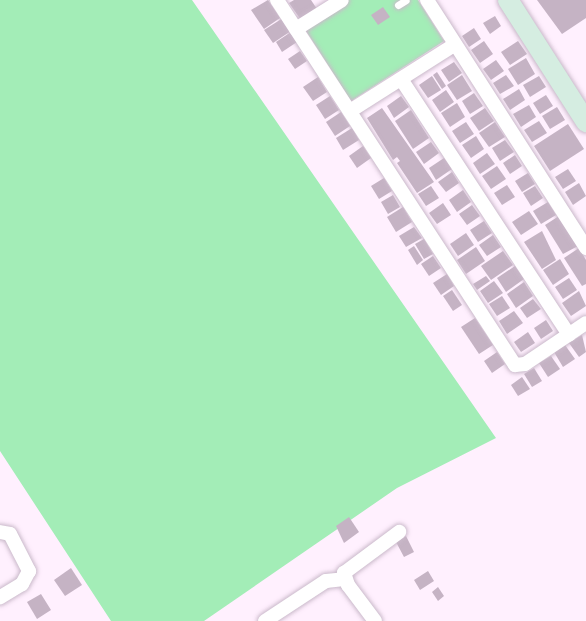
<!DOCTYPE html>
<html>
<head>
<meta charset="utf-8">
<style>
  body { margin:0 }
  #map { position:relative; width:586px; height:621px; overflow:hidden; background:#fff0fe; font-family:Overpass,sans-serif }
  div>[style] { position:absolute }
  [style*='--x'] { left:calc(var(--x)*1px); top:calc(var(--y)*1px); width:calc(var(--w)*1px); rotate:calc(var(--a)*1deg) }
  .green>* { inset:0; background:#a3edb7 }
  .building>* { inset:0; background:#c5b3c4 }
  .roads { filter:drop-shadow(0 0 2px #cab9ca) drop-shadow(0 0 2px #cab9ca) }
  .lane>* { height:7px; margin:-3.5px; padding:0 3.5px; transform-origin:3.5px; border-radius:3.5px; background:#fff }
  .street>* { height:14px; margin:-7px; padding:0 7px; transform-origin:7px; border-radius:7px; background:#fff }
  .secondary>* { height:20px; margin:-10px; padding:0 10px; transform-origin:10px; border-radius:10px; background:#d5ede1 }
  span { translate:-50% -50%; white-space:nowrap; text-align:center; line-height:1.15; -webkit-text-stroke:6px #fff; paint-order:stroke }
</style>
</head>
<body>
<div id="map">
  <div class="green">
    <i style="clip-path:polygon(0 0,192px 0,496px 438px,397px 488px,204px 621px,111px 621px,0 451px)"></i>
    <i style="clip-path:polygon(345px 0,418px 0,444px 41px,351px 101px,303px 26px)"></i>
  </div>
  <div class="building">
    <i style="clip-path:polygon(268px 0,280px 18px,264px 29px,251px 10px)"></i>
    <i style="clip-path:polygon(294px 0,311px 0,317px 9px,301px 20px,289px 3px)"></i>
    <i style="clip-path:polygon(537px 0,586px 0,586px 18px,562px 34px)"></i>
    <i style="clip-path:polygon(383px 7px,390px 17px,378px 25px,371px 15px)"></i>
    <i style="clip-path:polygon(495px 16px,501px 26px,490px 34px,483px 23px)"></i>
    <i style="clip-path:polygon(283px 18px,291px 31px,273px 43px,264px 30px)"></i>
    <i style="clip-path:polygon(474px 28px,481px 39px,469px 47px,462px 36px)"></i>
    <i style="clip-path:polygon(291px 32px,297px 42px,282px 52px,276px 42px)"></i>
    <i style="clip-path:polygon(484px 41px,493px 54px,480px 63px,471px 50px)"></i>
    <i style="clip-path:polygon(518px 41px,527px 54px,510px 65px,501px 52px)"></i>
    <i style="clip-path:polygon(300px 51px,307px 61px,295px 69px,288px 59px)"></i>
    <i style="clip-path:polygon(526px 58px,535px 74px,518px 85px,508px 69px)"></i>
    <i style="clip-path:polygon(496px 60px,504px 71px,491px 80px,483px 69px)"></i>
    <i style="clip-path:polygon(454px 62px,462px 73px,449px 82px,441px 70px)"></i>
    <i style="clip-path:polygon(437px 72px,446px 86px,442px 89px,433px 75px)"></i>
    <i style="clip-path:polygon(462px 75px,472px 91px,457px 100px,447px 85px)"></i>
    <i style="clip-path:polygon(506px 75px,514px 86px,500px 94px,493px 83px)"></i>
    <i style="clip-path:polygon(432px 76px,441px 90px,428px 98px,419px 85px)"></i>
    <i style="clip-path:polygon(539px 76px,546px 87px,530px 97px,523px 85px)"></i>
    <i style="clip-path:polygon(318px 77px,327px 92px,313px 101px,303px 87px)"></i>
    <i style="clip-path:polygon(519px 89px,525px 100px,510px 110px,503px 99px)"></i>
    <i style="clip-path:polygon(446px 90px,454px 102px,440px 112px,432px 100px)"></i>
    <i style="clip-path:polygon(474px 93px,483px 106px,470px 114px,462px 101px)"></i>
    <i style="clip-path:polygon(546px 95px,553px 106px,540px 114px,533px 103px)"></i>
    <i style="clip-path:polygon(330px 96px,339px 110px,325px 119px,316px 105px)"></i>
    <i style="clip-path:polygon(401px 96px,409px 107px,394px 118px,387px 106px)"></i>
    <i style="clip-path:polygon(457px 103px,465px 117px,450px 127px,441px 113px)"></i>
    <i style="clip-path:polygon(529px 105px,536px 117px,521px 127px,513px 114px)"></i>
    <i style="clip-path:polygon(557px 107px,565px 120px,550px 129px,542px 116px)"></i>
    <i style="clip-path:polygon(382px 108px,434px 182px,417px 193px,397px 163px,400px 161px,397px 157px,393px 160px,367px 118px)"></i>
    <i style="clip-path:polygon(485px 108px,494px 121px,479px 131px,470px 118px)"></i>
    <i style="clip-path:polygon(411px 110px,429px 138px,413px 149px,395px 121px)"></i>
    <i style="clip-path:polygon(341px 112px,350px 126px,335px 136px,326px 122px)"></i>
    <i style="clip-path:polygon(539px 121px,547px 133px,532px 142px,524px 130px)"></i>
    <i style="clip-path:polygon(466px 122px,474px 134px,460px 143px,452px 131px)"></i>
    <i style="clip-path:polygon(495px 122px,505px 137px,489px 147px,479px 133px)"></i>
    <i style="clip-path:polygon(568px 124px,584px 149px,550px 171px,534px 146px)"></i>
    <i style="clip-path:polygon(352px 128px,359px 140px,343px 150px,336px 138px)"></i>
    <i style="clip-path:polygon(476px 136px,484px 149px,471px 158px,462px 145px)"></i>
    <i style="clip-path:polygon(505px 140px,514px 152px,500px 161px,492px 148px)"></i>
    <i style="clip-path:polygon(431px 142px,439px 153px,424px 164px,416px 152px)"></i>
    <i style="clip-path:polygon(363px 146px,371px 158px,357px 168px,349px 156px)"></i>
    <i style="clip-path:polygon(487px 153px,495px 164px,480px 174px,473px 163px)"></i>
    <i style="clip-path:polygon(515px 155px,522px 166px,510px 174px,503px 163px)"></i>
    <i style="clip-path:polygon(444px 158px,452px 169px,436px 180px,429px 168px)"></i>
    <i style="clip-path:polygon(497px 166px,506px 179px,491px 189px,482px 176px)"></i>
    <i style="clip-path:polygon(568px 169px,576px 181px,563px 189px,555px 177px)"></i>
    <i style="clip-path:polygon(452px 172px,459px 183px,446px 192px,438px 182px)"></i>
    <i style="clip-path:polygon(528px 173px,535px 184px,522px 192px,515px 181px)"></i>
    <i style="clip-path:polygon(384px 178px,392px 191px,379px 199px,371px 186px)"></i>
    <i style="clip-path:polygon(579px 183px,586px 196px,573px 205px,565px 192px)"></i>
    <i style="clip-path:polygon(507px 185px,515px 197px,502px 205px,494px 193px)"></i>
    <i style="clip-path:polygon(431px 186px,439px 198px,426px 206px,418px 194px)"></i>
    <i style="clip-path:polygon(535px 186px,543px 198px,531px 206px,523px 193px)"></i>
    <i style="clip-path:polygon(463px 190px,471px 202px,457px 212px,449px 200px)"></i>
    <i style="clip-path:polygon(393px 195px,400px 207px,388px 214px,381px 202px)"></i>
    <i style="clip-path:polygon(548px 202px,556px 215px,541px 224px,533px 211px)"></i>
    <i style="clip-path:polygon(443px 203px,451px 215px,437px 224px,429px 213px)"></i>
    <i style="clip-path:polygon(472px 205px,480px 216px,467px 225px,459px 214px)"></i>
    <i style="clip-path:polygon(403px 207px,412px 222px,396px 232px,387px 217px)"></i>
    <i style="clip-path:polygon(529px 211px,538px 224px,521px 235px,512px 222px)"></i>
    <i style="clip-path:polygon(559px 216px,578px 246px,563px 254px,545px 225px)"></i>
    <i style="clip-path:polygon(484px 221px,492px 233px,478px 242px,470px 230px)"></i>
    <i style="clip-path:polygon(414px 227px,422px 238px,406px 247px,399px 236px)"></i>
    <i style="clip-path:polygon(542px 231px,556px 260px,542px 269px,524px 242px)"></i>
    <i style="clip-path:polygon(466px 233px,474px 245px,458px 256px,450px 244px)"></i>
    <i style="clip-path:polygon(493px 235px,501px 247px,487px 256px,479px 245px)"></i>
    <i style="clip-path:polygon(424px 239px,433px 254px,424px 259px,415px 244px)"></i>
    <i style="clip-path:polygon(414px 246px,423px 260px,417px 265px,408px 250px)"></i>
    <i style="clip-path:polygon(476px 247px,485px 261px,466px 274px,457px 260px)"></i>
    <i style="clip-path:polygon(579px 248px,586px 260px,586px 284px,582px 286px,564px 258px)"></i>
    <i style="clip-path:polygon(503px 251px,513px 265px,491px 280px,481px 266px)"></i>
    <i style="clip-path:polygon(433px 256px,441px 268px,429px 276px,421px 264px)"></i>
    <i style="clip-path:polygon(560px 259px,569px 274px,553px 285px,543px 270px)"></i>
    <i style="clip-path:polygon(515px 266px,524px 279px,506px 292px,497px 278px)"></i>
    <i style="clip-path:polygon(447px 274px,454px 286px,441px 295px,433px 283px)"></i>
    <i style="clip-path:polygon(486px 276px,490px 281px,477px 290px,473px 284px)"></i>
    <i style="clip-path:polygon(569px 278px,577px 290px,563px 299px,555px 287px)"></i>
    <i style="clip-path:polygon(494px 281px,503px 293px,488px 303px,480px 291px)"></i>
    <i style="clip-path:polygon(524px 282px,533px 296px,516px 308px,507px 294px)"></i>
    <i style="clip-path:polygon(452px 290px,462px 305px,453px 311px,443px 296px)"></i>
    <i style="clip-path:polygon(579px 291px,586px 306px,571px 316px,562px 303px)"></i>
    <i style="clip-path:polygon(502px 296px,510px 308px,497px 316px,489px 304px)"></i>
    <i style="clip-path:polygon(533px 299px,541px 309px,527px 318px,520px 308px)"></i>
    <i style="clip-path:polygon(514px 311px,523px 323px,507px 334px,499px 321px)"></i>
    <i style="clip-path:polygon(475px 318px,493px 345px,479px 354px,461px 327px)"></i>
    <i style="clip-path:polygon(546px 320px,553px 331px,541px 339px,534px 328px)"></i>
    <i style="clip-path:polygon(528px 332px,535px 343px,521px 352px,514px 342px)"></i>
    <i style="clip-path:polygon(582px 335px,586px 352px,579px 357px,569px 343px)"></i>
    <i style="clip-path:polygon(565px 345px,575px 359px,563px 367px,554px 352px)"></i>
    <i style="clip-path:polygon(497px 352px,505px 364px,492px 373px,484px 361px)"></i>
    <i style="clip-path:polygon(551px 356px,560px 369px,548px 377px,539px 363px)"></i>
    <i style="clip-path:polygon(534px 368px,542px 381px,532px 387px,524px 374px)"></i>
    <i style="clip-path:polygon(522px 377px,530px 389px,518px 396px,511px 385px)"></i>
    <i style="clip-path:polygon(349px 517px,359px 532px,344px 543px,336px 526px)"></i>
    <i style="clip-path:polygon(406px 536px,414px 552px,404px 557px,396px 542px)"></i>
    <i style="clip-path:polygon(71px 568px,82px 585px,65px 596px,54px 580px)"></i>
    <i style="clip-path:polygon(428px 571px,434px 581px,420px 590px,414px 580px)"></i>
    <i style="clip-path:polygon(438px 587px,444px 596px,438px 601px,432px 592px)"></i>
    <i style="clip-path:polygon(41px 594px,51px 610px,37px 619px,27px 602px)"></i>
  </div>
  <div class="roads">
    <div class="lane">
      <i style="--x:398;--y:5;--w:9;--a:-32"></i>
    </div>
    <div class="street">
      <i style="--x:277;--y:0;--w:436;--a:56.9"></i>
      <i style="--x:515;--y:365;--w:10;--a:-6"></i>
      <i style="--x:525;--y:364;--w:73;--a:-33.9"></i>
      <i style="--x:427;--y:0;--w:295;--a:57.3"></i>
      <i style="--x:296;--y:29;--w:54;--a:-32.2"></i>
      <i style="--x:401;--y:79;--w:306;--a:56.7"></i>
      <i style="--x:350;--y:111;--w:123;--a:-32.4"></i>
      <i style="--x:0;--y:532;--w:10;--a:11"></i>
      <i style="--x:10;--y:534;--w:42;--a:62.8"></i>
      <i style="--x:29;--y:571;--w:15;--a:118"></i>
      <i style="--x:22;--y:584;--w:26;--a:149"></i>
      <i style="--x:265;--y:621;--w:73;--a:-33.3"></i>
      <i style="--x:326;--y:581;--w:18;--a:-6"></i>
      <i style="--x:375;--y:621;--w:45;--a:-126.9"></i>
      <i style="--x:348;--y:585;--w:13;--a:-108"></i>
      <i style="--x:344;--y:573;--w:69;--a:-36.7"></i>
    </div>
    <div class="secondary">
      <i style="--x:508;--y:0;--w:145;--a:57.4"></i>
    </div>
  </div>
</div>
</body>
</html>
